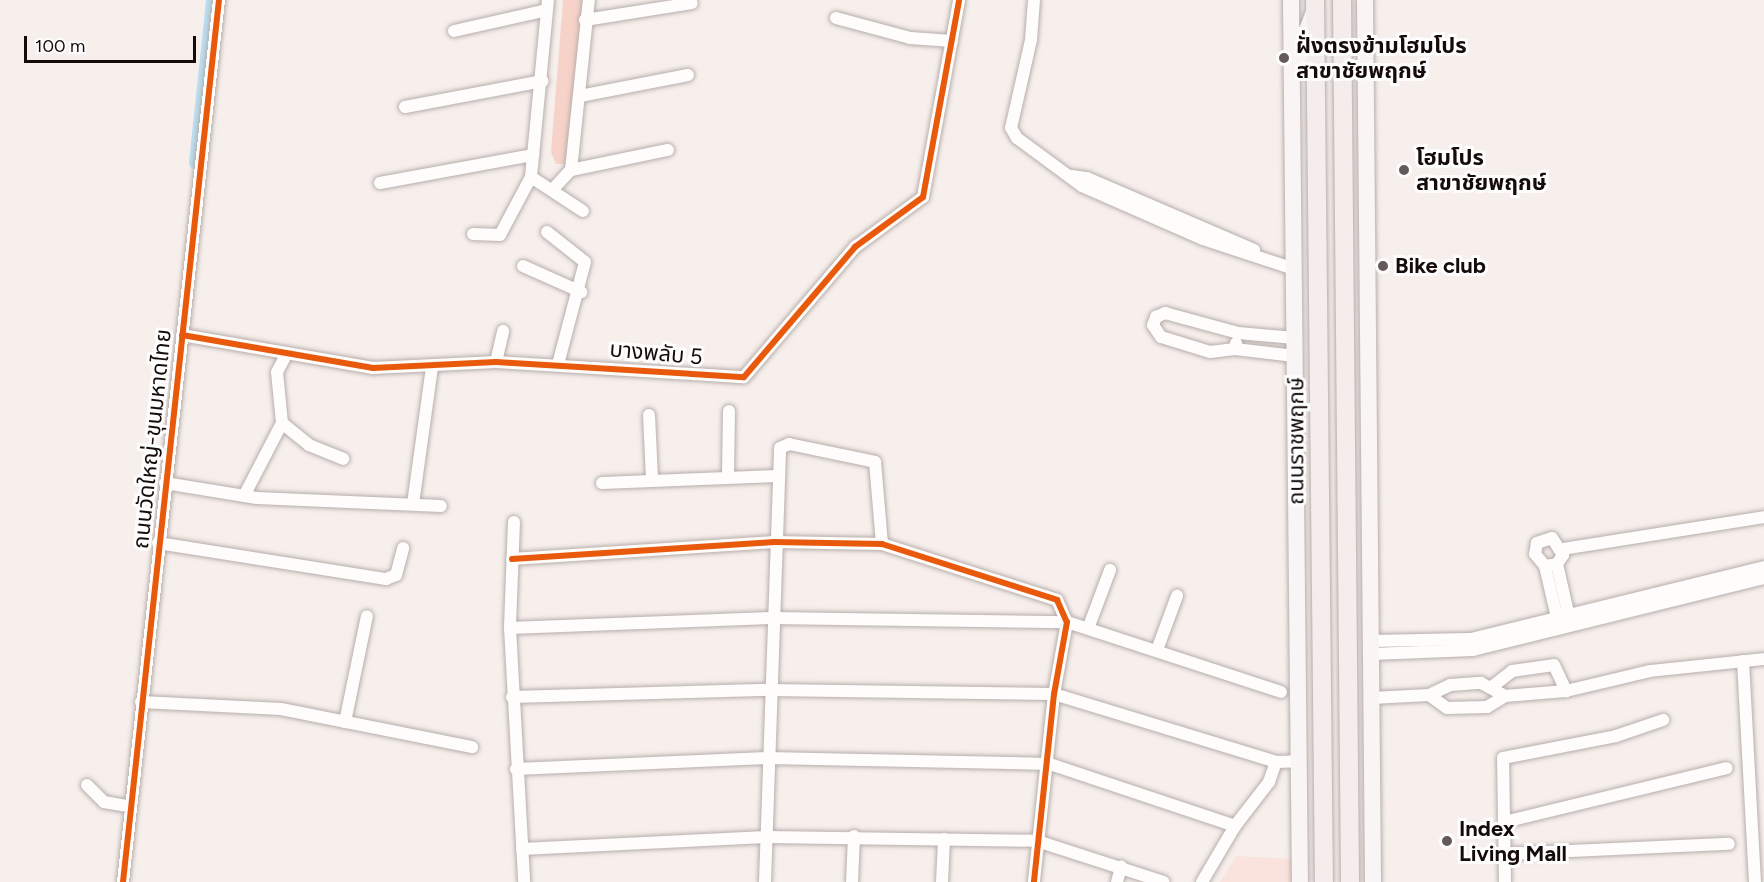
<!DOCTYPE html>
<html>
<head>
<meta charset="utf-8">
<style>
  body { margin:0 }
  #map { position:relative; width:1764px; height:882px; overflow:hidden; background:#f7efec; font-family:Figtree,"Noto Sans Thai",sans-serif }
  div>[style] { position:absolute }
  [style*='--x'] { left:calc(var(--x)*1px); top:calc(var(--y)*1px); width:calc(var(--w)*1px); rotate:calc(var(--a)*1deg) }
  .built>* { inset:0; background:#fae3dd }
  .green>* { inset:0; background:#f6d2c8 }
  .canal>* { height:12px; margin:-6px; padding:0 6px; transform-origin:6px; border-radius:6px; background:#badff2 }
  .roads { filter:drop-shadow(0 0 2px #b6aeab) drop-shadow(0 0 2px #b6aeab) }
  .minor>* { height:12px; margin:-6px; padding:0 6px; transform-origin:6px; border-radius:6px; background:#fefdfc }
  .secondary>* { height:16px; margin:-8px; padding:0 8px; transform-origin:8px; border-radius:8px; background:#f9f5f4 }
  .primary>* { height:18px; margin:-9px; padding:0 9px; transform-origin:9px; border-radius:9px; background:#f4edeb }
  .cycleway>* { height:6px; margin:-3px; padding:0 3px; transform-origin:3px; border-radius:3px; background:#e8590c }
  .dots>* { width:16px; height:16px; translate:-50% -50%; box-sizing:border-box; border:3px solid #fdfdfd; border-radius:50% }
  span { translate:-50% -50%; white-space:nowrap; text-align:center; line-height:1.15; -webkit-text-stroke:6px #fdfdfd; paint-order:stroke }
  .poi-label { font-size:22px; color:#150c0a; font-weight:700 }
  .left { translate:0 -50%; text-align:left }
  .street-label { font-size:22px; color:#150c0a }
  .scale { position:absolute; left:24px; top:36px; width:172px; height:27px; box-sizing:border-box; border:3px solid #150c0a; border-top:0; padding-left:8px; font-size:18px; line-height:21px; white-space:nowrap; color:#150c0a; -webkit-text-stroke:4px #fdfdfd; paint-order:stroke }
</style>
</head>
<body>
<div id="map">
  <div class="built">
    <i style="clip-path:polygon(1236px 856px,1295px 859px,1295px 882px,1220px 882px)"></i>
  </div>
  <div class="green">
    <i style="clip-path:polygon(563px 0,582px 0,580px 114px,573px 164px,556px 164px,551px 152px)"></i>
  </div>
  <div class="canal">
    <i style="--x:195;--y:163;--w:164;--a:-84"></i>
  </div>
  <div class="roads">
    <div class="minor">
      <i style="--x:548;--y:0;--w:178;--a:95.5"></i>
      <i style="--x:531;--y:177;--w:62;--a:33.2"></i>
      <i style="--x:1034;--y:0;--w:40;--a:94.3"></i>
      <i style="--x:1031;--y:40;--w:90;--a:102.8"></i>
      <i style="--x:1011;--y:128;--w:12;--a:59"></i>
      <i style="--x:1017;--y:138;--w:81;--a:36.4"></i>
      <i style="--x:1082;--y:186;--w:132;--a:23.7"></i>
      <i style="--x:1203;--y:239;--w:96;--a:18.2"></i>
      <i style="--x:836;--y:18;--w:77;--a:15.1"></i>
      <i style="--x:910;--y:38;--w:42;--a:4.1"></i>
      <i style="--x:585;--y:20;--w:108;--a:-9"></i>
      <i style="--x:454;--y:31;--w:95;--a:-12.7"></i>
      <i style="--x:580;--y:96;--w:110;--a:-11"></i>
      <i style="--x:405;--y:107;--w:140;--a:-10.7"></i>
      <i style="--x:571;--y:170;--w:99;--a:-11.7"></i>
      <i style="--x:1072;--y:176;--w:15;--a:8"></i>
      <i style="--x:1087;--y:178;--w:182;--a:23.3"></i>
      <i style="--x:380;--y:183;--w:156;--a:-10.4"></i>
      <i style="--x:554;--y:188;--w:25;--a:-47"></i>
      <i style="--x:571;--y:170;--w:171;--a:-84"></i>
      <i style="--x:547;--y:232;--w:48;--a:38.3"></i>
      <i style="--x:585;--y:262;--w:106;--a:104.8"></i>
      <i style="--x:473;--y:234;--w:27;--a:2"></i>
      <i style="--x:500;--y:235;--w:66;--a:-61.9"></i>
      <i style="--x:523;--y:266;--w:64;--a:24.1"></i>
      <i style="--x:182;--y:335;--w:194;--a:9.8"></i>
      <i style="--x:373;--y:368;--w:123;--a:-2.8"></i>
      <i style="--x:496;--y:362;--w:248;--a:3.5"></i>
      <i style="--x:744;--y:377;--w:171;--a:-49.5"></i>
      <i style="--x:855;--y:247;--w:84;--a:-36.3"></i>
      <i style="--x:923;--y:197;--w:200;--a:-79.6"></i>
      <i style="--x:1236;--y:343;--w:6;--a:99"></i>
      <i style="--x:1235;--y:349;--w:60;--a:6.7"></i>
      <i style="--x:1235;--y:349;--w:25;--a:173"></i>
      <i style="--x:1210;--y:352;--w:51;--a:-163"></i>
      <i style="--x:1161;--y:337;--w:14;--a:-124"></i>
      <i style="--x:1153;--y:325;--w:9;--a:-69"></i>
      <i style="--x:1156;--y:317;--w:10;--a:-24"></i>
      <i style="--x:1165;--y:313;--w:76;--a:15.3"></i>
      <i style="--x:1238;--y:333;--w:57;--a:5"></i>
      <i style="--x:496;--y:362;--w:32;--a:-77"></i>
      <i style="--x:649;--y:415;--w:63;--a:87.3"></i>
      <i style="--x:282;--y:423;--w:35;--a:39"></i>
      <i style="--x:309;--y:445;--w:37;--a:22"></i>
      <i style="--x:728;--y:474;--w:63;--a:-89.1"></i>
      <i style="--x:165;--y:483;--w:93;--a:9.3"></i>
      <i style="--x:257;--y:498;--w:184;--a:2.5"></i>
      <i style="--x:602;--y:483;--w:175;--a:-2.3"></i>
      <i style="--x:244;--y:496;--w:82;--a:-62.5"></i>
      <i style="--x:282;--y:423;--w:51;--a:-95.6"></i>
      <i style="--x:277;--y:372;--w:19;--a:-62"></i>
      <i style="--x:413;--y:504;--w:138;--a:-82.1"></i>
      <i style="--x:514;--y:522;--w:106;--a:92.2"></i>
      <i style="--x:510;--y:628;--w:254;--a:86.8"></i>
      <i style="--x:158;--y:543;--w:231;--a:9"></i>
      <i style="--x:386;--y:579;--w:11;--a:-22"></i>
      <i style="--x:396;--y:575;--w:28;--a:-75"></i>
      <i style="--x:1563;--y:549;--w:204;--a:-9"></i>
      <i style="--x:512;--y:559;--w:263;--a:-3.7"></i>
      <i style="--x:774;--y:542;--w:108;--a:1.1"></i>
      <i style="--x:882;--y:544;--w:184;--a:17.7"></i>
      <i style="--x:1057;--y:600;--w:24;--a:66"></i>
      <i style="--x:1067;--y:622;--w:73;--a:100.2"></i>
      <i style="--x:1054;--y:694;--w:189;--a:96.1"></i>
      <i style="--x:1557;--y:564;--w:58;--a:77.2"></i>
      <i style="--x:1545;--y:566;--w:12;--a:-9"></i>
      <i style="--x:1557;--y:564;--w:11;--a:-56"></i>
      <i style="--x:1563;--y:555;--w:20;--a:-123"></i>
      <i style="--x:1552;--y:538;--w:16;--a:162"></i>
      <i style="--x:1537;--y:543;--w:11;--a:100"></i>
      <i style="--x:1535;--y:554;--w:16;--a:50"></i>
      <i style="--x:1545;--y:566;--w:62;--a:76.9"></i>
      <i style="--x:1089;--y:626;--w:60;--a:-69.4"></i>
      <i style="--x:510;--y:628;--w:261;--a:-2.2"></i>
      <i style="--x:771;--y:618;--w:296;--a:0.8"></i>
      <i style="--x:1067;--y:622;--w:225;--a:18.1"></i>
      <i style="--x:1372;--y:641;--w:99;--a:-1.2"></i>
      <i style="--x:1471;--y:639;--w:302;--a:-13.8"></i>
      <i style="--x:1157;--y:650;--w:58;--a:-69.7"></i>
      <i style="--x:1372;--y:654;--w:101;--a:-2.3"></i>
      <i style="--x:1473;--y:650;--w:300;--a:-13.9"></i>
      <i style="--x:1743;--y:661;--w:221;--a:86.9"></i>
      <i style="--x:1493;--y:686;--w:24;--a:-38"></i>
      <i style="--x:1512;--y:671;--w:42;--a:-8.1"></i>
      <i style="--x:1554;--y:665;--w:29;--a:65"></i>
      <i style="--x:1429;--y:695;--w:22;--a:36"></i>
      <i style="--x:1447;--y:708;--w:40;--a:-1.4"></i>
      <i style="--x:1487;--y:707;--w:21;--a:-31"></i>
      <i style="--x:1505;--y:696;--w:61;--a:-4.7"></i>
      <i style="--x:1566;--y:691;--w:86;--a:-13.4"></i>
      <i style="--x:1650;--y:671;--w:115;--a:-6"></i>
      <i style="--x:512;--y:697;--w:257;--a:-1.6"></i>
      <i style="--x:769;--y:690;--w:285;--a:0.8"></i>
      <i style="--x:1054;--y:694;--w:232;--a:17"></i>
      <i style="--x:1276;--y:762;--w:23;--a:-2"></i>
      <i style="--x:1372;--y:698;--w:57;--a:-3"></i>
      <i style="--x:1429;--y:695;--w:23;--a:-25"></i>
      <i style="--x:1450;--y:685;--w:31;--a:-4"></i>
      <i style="--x:1481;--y:683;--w:27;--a:28"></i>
      <i style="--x:141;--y:702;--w:140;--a:2.9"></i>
      <i style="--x:281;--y:709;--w:195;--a:11.3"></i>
      <i style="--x:345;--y:722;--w:108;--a:-78.3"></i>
      <i style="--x:516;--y:769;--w:251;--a:-2.5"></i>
      <i style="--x:767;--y:758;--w:283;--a:1.2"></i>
      <i style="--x:1050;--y:764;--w:195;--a:18.5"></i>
      <i style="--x:87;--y:785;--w:24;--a:45"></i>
      <i style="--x:104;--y:802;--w:27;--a:10"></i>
      <i style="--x:1504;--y:822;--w:229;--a:-13.6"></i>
      <i style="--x:522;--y:849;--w:244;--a:-2.8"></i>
      <i style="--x:766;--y:837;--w:271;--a:0.8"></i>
      <i style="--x:1037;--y:841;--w:133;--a:17.9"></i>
      <i style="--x:1505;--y:854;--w:224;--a:-2.6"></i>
      <i style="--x:123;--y:882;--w:887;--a:-83.79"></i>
      <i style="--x:765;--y:882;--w:434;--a:-88"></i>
      <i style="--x:780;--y:448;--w:10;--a:-24"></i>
      <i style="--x:789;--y:444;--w:88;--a:11.8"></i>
      <i style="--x:875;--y:462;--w:82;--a:85.1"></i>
      <i style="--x:852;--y:882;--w:46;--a:-87.5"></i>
      <i style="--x:942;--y:882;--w:43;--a:-87.3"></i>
      <i style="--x:1117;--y:882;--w:16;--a:-75"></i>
      <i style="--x:1202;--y:882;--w:65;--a:-59.5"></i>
      <i style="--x:1235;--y:826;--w:56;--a:-52.3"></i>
      <i style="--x:1269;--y:782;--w:21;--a:-71"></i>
      <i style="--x:1505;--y:882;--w:124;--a:-90.9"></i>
      <i style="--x:1503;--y:758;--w:115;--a:-11"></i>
      <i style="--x:1616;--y:736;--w:50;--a:-18.8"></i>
    </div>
    <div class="secondary">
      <i style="--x:1291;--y:0;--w:882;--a:89.42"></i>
      <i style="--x:1365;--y:0;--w:882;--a:89.48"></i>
      <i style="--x:1303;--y:69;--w:31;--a:-88"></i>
      <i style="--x:1304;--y:38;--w:28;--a:-69"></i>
    </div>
    <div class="primary">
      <i style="--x:1315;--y:0;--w:882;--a:89.42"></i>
      <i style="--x:1342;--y:0;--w:882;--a:89.48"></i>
    </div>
  </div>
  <div class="cycleway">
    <i style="--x:182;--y:335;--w:194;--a:9.8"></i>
    <i style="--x:373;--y:368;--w:123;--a:-2.8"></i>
    <i style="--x:496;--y:362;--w:248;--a:3.5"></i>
    <i style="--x:744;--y:377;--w:171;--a:-49.5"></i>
    <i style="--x:855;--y:247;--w:84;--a:-36.3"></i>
    <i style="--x:923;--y:197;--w:200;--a:-79.6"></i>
    <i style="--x:512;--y:559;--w:263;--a:-3.7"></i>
    <i style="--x:774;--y:542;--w:108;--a:1.1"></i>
    <i style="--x:882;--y:544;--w:184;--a:17.7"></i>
    <i style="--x:1057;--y:600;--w:24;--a:66"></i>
    <i style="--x:1067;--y:622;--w:73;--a:100.2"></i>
    <i style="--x:1054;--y:694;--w:189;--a:96.1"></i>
    <i style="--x:123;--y:882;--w:887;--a:-83.79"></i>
  </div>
  <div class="dots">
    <i style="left:1284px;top:58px;background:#645b59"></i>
    <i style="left:1404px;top:170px;background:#645b59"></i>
    <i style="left:1383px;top:266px;background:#645b59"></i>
    <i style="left:1447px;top:841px;background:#645b59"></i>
  </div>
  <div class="poi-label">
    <span class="left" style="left:1296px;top:58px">ฝั่งตรงข้ามโฮมโปร<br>สาขาชัยพฤกษ์</span>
    <span class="left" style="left:1416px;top:170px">โฮมโปร<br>สาขาชัยพฤกษ์</span>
    <span class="left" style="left:1395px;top:266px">Bike club</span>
    <span class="left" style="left:1459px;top:841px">Index<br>Living Mall</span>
  </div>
  <div class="street-label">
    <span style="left:656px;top:353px;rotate:5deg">บางพลับ 5</span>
    <span style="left:152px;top:439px;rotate:-84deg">ถนนวัดใหญ่-ขุนมหาดไทย</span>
    <span style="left:1296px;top:441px;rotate:-90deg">ถนนราชพฤกษ์</span>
  </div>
  <div class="scale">100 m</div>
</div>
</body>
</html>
